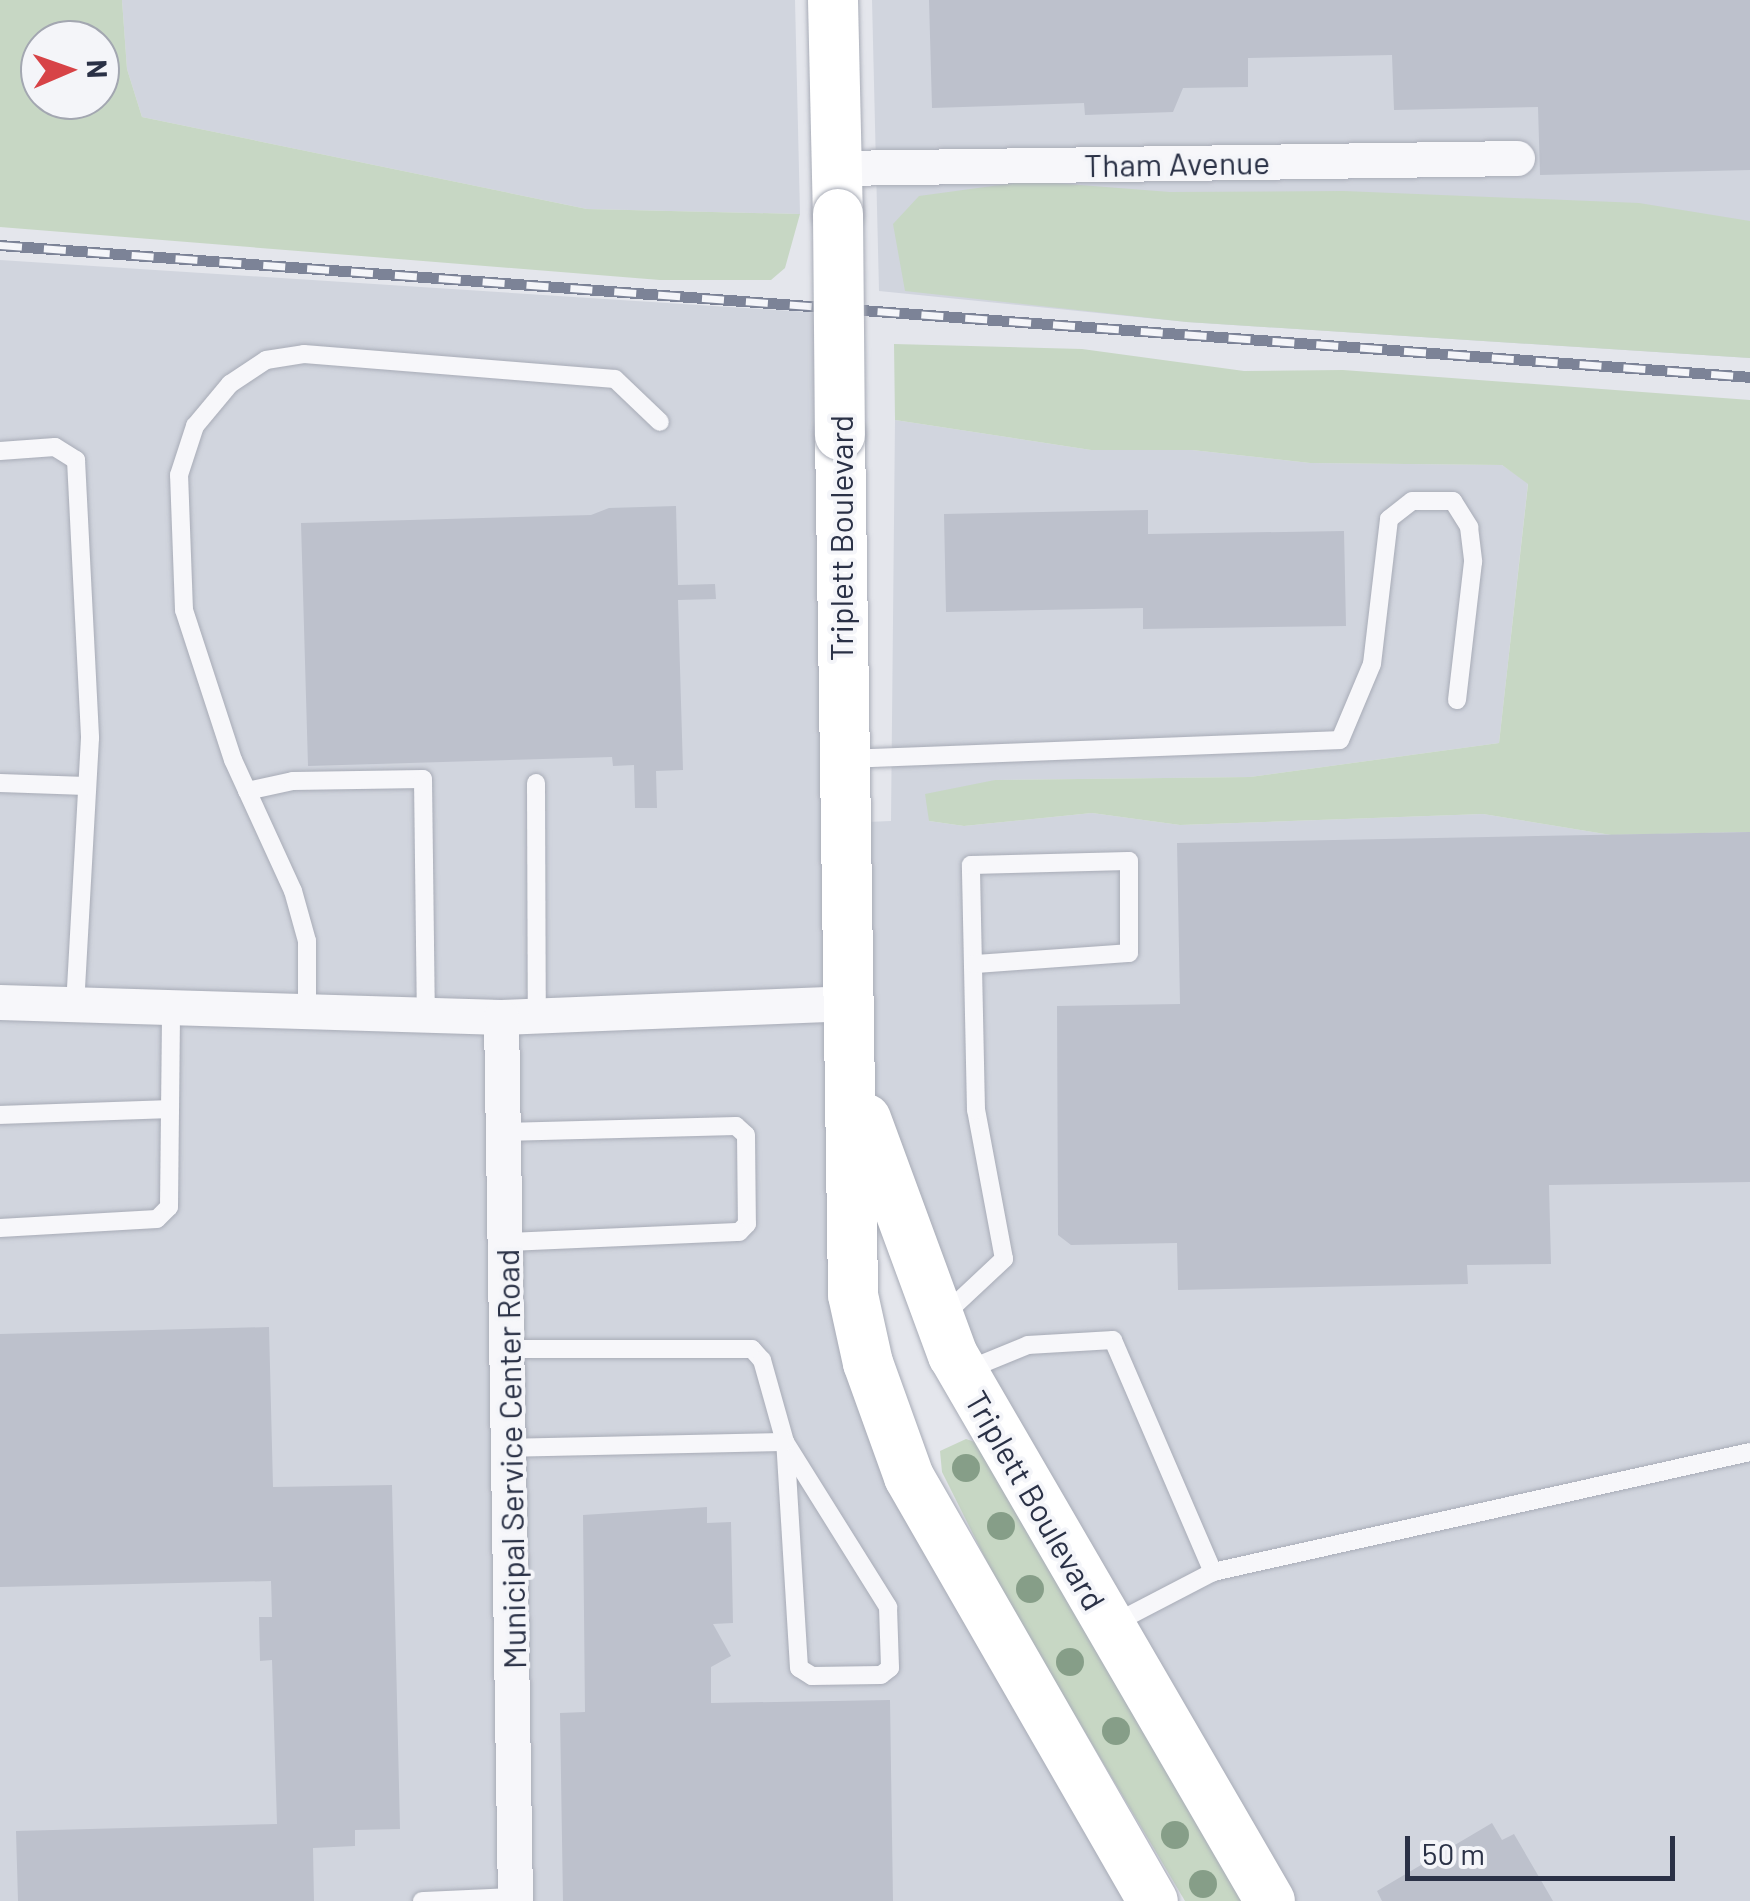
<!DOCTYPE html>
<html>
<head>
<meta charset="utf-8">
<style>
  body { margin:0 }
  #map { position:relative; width:1750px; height:1901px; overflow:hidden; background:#e4e6ec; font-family:Barlow,sans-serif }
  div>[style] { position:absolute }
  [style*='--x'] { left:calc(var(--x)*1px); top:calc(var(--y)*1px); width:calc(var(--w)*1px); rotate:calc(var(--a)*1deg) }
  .built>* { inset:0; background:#d1d5de }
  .green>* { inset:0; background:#c7d7c4 }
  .building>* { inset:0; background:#bdc1cc }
  .roads { filter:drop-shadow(0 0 2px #a8acb7) drop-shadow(0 0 2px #a8acb7) }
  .lane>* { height:18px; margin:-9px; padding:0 9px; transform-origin:9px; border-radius:9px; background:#f7f7fa }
  .street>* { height:35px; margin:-17.5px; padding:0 17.5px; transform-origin:17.5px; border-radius:17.5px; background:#f7f7fa }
  .secondary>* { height:50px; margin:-25px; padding:0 25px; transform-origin:25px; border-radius:25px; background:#fff }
  .rail>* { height:11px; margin-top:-5.5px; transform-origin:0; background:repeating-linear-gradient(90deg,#f4f5f9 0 22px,#7c8397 0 44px); box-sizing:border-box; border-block:2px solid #7c8397 }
  .bridges { filter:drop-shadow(0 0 2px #a8acb7) drop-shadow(0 0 2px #a8acb7) }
  .secondary-bridge>* { height:50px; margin:-25px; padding:0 25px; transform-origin:25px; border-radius:25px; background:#fff }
  .trees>* { width:28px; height:28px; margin:-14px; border-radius:50%; background:#869e88 }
  span { translate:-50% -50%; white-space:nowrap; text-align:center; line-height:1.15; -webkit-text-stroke:8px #f4f5f9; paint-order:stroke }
  .street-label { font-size:32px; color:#2a3146 }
  .north { position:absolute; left:20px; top:20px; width:100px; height:100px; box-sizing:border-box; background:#f4f5f9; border:2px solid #a3a7b1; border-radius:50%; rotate:88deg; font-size:28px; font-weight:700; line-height:40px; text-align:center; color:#2a3146 }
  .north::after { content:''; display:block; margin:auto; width:35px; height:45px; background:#d74347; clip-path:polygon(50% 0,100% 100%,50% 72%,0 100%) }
  .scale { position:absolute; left:1405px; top:1836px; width:270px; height:45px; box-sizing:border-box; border:5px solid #2a3146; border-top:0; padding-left:12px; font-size:30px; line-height:35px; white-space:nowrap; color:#2a3146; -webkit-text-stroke:8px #f4f5f9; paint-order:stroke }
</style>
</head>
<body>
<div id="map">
  <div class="built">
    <i style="clip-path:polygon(122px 0,795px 0,800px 214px,587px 209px,142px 117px,127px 69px)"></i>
    <i style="clip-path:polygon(872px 0,1750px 0,1750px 358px,1187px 322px,879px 291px)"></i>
    <i style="clip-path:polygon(0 260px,838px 314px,844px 823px,891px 821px,895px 420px,1091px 450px,1192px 450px,1310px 463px,1502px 465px,1528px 483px,1499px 743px,1250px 777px,995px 780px,929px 821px,964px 826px,1092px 813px,1180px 825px,1483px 814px,1611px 835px,1750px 832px,1750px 1901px,1276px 1901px,1008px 1455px,853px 1081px,868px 1363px,1153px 1901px,0 1901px)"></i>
  </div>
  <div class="green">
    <i style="clip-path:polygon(evenodd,0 0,122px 0,127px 69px,142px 117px,587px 209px,800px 214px,785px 268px,771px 280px,660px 280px,0 227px,0 0,40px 40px,100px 40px,100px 100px,40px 100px,40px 40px)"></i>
    <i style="clip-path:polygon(1029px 181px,1170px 192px,1344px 191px,1639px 203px,1750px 221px,1750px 358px,1187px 322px,905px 291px,893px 224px,919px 196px)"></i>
    <i style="clip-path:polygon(894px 344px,1082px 349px,1244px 371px,1343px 370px,1750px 400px,1750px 832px,1611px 835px,1483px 814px,1180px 825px,1092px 813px,964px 826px,929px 821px,925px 794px,995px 780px,1250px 777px,1499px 743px,1528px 484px,1502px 465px,1310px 463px,1192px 450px,1091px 450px,895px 420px)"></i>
    <i style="clip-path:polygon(966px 1439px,984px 1445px,1247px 1901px,1185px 1901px,1003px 1594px,942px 1472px,940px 1451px)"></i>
  </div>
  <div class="building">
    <i style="clip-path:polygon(929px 0,1750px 0,1750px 170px,1540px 175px,1538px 107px,1394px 110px,1392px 55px,1248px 58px,1248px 87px,1183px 88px,1173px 112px,1085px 115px,1084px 103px,932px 108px)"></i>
    <i style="clip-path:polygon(676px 506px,678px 585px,715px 584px,716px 599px,678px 600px,683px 770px,656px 771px,657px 808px,635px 808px,634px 765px,613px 766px,612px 757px,308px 766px,301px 523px,591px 515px,609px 508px)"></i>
    <i style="clip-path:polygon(1148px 510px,1148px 534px,1344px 531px,1346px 626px,1143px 629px,1143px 608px,946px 612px,944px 514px)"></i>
    <i style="clip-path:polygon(1750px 832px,1750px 1182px,1549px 1185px,1551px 1264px,1467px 1265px,1468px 1284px,1178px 1290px,1177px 1243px,1071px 1245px,1058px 1235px,1057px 1006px,1180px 1004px,1177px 843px)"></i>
    <i style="clip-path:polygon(269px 1327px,273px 1487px,392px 1485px,400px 1829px,355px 1830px,355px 1846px,313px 1848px,314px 1901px,18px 1901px,16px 1831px,277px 1824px,272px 1660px,260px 1661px,259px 1617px,272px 1617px,271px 1581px,0 1587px,0 1334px)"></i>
    <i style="clip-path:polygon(707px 1507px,707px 1523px,731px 1522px,733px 1623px,713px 1624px,731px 1656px,711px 1667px,711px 1703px,890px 1700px,893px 1901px,563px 1901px,560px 1713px,585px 1712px,583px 1515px)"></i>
    <i style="clip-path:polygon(1492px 1823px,1502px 1840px,1514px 1834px,1553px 1901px,1382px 1901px,1377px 1891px)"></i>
  </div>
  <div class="roads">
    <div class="lane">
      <i style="--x:0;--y:451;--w:55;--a:-4.2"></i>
      <i style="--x:55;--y:447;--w:25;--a:32"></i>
      <i style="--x:76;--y:460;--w:278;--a:87.1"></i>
      <i style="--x:90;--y:738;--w:265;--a:93.2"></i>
      <i style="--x:848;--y:759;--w:492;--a:-2.2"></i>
      <i style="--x:1340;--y:740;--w:82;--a:-67.2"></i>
      <i style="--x:1372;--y:664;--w:146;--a:-83.3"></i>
      <i style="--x:1389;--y:519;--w:29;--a:-38"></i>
      <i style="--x:1412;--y:501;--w:41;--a:0"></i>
      <i style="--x:1453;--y:501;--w:31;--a:58"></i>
      <i style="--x:1469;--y:527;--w:35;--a:83"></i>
      <i style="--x:1473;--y:562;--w:139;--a:96.6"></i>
      <i style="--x:0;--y:783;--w:86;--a:2"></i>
      <i style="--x:536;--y:783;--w:233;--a:89.8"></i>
      <i style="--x:247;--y:791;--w:47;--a:-12.3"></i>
      <i style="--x:293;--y:781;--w:130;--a:-0.9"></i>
      <i style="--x:423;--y:779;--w:235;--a:89.3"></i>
      <i style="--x:307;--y:1009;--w:68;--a:-90"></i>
      <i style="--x:307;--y:941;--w:52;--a:-105.6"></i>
      <i style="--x:293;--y:891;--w:144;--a:-114.6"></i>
      <i style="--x:233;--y:760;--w:158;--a:-108.1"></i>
      <i style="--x:184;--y:610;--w:135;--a:-92.1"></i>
      <i style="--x:179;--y:475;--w:52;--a:-71.9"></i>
      <i style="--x:195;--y:426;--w:55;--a:-50.2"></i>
      <i style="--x:230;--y:384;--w:43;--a:-33.7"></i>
      <i style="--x:266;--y:360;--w:38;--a:-9"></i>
      <i style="--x:304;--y:354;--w:312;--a:4.6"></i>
      <i style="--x:615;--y:379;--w:62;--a:43.7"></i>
      <i style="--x:0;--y:1115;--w:170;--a:-2"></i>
      <i style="--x:503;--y:1132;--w:233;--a:-1.5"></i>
      <i style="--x:736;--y:1126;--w:13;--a:42"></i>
      <i style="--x:746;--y:1135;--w:89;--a:89.4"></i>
      <i style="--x:747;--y:1224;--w:11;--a:135"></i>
      <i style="--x:739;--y:1232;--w:233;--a:177.5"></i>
      <i style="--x:0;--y:1228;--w:157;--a:-3.3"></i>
      <i style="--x:157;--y:1219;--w:17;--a:-45"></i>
      <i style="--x:169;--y:1207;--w:201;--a:-89.4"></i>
      <i style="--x:942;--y:1317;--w:85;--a:-43.1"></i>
      <i style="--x:1004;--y:1259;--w:152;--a:-100.6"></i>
      <i style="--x:976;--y:1110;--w:245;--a:-91.2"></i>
      <i style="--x:971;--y:865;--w:158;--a:-1.5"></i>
      <i style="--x:1129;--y:861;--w:92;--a:90"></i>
      <i style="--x:1129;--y:953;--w:155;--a:175.9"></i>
      <i style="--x:508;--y:1349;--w:244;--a:0"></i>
      <i style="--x:752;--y:1349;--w:15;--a:48"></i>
      <i style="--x:762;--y:1360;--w:85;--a:74.3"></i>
      <i style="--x:785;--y:1442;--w:195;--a:58"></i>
      <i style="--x:888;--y:1607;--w:61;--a:88.1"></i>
      <i style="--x:890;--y:1668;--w:11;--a:142"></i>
      <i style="--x:881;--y:1675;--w:69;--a:179.2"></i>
      <i style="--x:812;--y:1676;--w:15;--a:-148"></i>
      <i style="--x:799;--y:1668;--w:226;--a:-93.5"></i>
      <i style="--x:785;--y:1442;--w:275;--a:178.8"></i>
      <i style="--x:967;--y:1370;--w:66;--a:-22.3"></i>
      <i style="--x:1028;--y:1345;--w:85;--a:-3.4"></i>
      <i style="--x:1113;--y:1340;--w:253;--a:66.7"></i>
      <i style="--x:1213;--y:1572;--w:110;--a:152.5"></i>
      <i style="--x:1213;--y:1572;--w:550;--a:-12.6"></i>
      <i style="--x:422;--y:1901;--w:93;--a:-2.5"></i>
    </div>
    <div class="street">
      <i style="--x:837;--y:168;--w:680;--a:-0.84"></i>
      <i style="--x:0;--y:1002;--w:501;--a:1.71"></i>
      <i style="--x:501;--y:1017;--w:345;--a:-2.3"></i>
      <i style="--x:501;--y:1017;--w:884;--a:89.09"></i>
    </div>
    <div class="secondary">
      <i style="--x:833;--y:0;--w:214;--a:88.7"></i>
      <i style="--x:840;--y:435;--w:860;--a:89.13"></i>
      <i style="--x:853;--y:1295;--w:70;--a:77.6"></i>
      <i style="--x:868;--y:1363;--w:121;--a:70.2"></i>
      <i style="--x:909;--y:1477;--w:489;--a:60.1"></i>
      <i style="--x:866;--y:1119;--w:252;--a:69.8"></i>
      <i style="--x:953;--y:1355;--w:631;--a:59.86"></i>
    </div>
  </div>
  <div class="rail">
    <i style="--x:0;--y:245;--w:1755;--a:4.31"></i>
  </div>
  <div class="bridges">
    <div class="secondary-bridge">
      <i style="--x:838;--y:214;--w:221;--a:89.5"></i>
    </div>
  </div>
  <div class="trees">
    <i style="left:966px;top:1468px"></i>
    <i style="left:1001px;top:1526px"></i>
    <i style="left:1030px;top:1589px"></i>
    <i style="left:1070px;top:1662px"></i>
    <i style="left:1116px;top:1731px"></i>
    <i style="left:1175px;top:1835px"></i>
    <i style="left:1203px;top:1884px"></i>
  </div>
  <div class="street-label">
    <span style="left:1177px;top:163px;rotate:-1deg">Tham Avenue</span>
    <span style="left:840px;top:538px;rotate:-90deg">Triplett Boulevard</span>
    <span style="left:510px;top:1459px;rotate:-91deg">Municipal Service Center Road</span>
    <span style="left:1036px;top:1500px;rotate:60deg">Triplett Boulevard</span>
  </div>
  <div class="north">N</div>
  <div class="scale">50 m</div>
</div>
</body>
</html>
